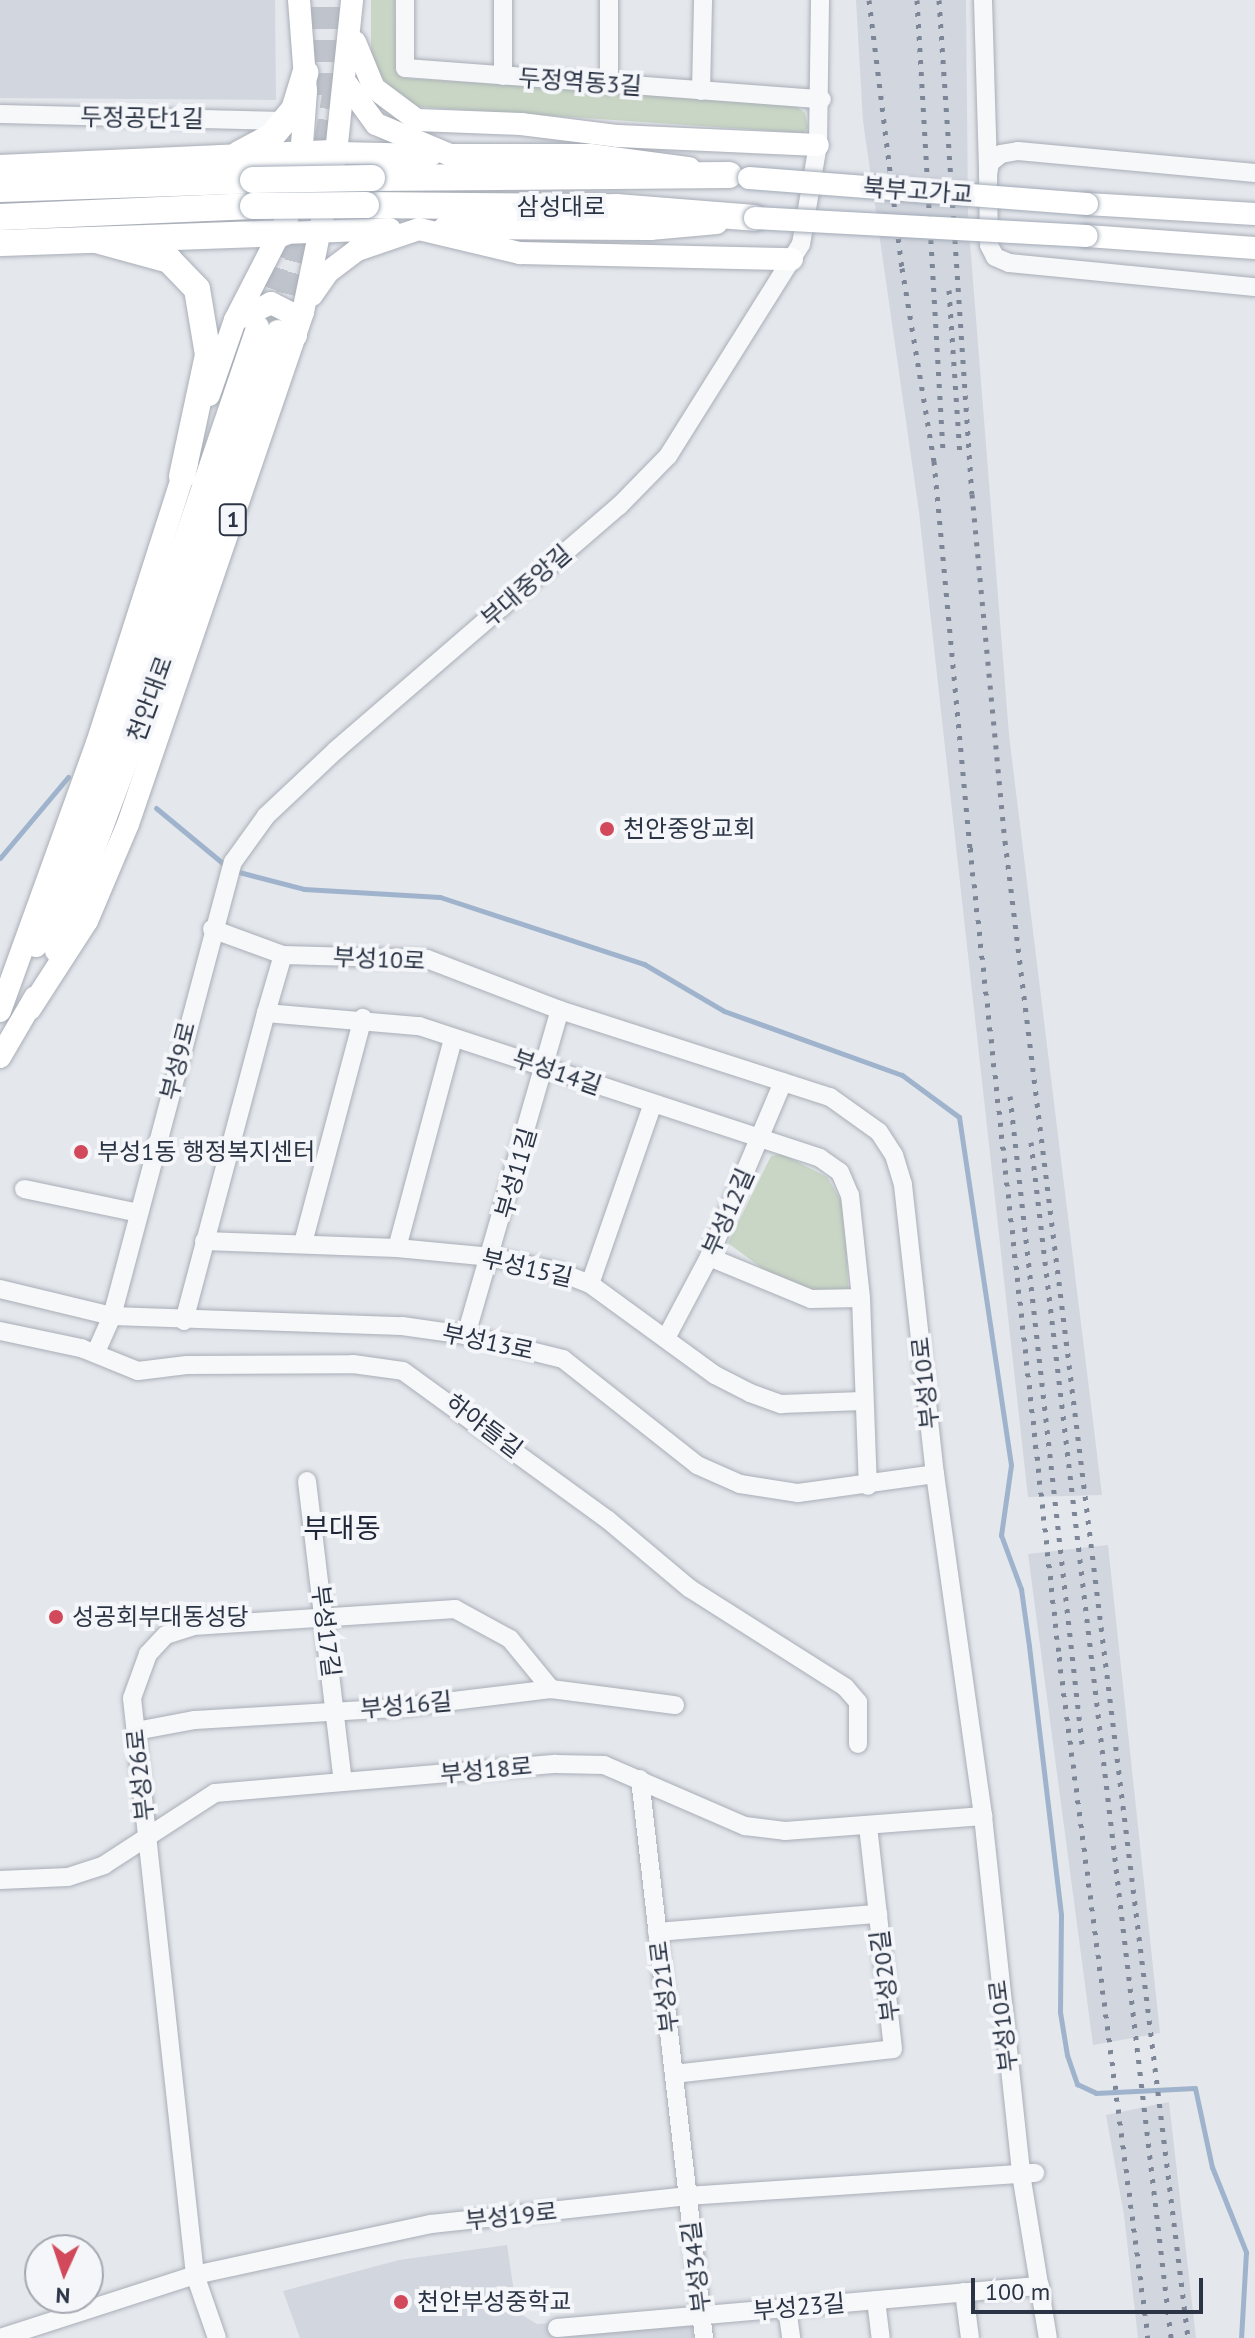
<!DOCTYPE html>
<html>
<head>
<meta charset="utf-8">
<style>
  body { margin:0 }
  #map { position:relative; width:1255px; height:2338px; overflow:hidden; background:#e4e7ec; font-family:"PT Sans","Noto Sans KR",sans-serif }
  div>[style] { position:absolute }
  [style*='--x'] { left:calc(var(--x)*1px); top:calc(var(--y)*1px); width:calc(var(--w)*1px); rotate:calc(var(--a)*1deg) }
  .built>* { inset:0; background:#d2d6de }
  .green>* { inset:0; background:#c9d6c5 }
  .stream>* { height:5px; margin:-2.5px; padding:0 2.5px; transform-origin:2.5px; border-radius:2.5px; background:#9fb4cc }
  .major-tunnel>* { height:22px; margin-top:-11px; transform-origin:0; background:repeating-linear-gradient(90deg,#bfc3cb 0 22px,transparent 0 33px) }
  .roads { filter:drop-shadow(0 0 2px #a9aeb7) drop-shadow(0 0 2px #a9aeb7) }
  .minor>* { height:18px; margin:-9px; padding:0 9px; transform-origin:9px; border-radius:9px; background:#f7f8fa }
  .major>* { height:22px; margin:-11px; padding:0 11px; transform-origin:11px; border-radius:11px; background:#fff }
  .highway>* { height:26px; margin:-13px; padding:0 13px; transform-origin:13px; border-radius:13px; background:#fff }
  .rail>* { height:5px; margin-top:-2.5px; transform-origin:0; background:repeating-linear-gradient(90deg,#7d8696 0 4px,transparent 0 12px) }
  .bridges { filter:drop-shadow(0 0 2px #a3abb8) drop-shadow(0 0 2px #a3abb8) }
  .major-bridge>* { height:22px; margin:-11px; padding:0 11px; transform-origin:11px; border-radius:11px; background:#fff }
  .highway-bridge>* { height:26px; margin:-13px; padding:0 13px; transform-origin:13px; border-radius:13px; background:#fff }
  .dots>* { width:22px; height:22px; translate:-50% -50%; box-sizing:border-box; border:4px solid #f4f6f9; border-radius:50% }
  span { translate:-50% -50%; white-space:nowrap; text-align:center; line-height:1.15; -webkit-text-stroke:8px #f4f6f9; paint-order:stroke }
  .shield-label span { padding:2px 6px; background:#f4f6f9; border:2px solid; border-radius:6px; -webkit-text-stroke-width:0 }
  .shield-label { font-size:22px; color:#2b3445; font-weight:700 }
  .street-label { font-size:24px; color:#2b3445 }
  .poi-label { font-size:24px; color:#2b3445 }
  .left { translate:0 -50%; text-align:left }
  .quarter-label { font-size:28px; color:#1d2536 }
  .north { position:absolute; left:24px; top:2234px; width:80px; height:80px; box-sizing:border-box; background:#f4f6f9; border:2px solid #a4a8b1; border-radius:50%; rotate:183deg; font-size:22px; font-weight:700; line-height:32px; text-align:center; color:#2b3445 }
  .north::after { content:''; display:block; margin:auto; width:28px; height:36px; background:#d1495b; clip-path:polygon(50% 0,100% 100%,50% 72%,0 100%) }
  .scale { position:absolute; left:971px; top:2278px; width:232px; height:36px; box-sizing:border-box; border:4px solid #2b3445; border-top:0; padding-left:10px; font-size:24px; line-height:28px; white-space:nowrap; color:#2b3445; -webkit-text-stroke:6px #f4f6f9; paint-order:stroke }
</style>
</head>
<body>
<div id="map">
  <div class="built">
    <i style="clip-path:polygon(0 0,275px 0,276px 100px,0 98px)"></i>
    <i style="clip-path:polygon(856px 0,966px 0,968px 218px,1009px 735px,1102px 1495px,1028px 1497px,919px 512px,863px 121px)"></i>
    <i style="clip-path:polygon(1108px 1545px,1160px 2033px,1093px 2045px,1028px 1554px)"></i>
    <i style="clip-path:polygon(1169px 2102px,1196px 2338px,1138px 2338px,1124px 2215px,1106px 2115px)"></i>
    <i style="clip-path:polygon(507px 2245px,517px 2312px,537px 2324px,678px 2316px,692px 2324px,693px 2338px,300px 2338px,283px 2291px,399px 2260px)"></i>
  </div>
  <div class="green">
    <i style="clip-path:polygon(371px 0,395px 0,396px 65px,403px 78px,792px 103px,805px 113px,808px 128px,804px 133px,407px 106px,377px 72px,371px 53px)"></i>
    <i style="clip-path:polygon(782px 1154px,827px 1177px,845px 1207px,848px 1290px,823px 1295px,771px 1275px,728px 1243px,771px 1156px)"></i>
  </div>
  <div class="stream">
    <i style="--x:156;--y:808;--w:91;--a:39.6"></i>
    <i style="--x:0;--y:858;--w:106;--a:-50"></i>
    <i style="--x:235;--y:871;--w:71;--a:14.6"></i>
    <i style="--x:304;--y:889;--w:136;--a:3.4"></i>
    <i style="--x:440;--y:897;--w:215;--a:18.2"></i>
    <i style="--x:644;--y:964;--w:93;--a:30.4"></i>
    <i style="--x:724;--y:1011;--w:189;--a:19.8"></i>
    <i style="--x:902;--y:1075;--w:71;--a:36.4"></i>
    <i style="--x:959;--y:1117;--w:352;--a:81.5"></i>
    <i style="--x:1011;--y:1465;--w:71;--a:98.1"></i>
    <i style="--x:1001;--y:1535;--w:58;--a:69.7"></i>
    <i style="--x:1021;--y:1589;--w:58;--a:82"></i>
    <i style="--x:1029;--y:1646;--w:271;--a:83.2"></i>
    <i style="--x:1061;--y:1915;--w:97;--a:90.6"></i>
    <i style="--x:1060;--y:2012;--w:44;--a:80.8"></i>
    <i style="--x:1067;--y:2055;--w:31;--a:71"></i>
    <i style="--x:1077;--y:2084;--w:21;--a:25"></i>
    <i style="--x:1096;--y:2093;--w:99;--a:-2.9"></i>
    <i style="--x:1195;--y:2088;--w:81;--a:77.9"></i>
    <i style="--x:1212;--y:2167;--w:92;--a:68.2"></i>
    <i style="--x:1246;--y:2252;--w:86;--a:93.3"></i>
  </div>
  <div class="major-tunnel">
    <i style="--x:314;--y:95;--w:95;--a:-88.8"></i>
    <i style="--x:261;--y:320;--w:98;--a:-72.1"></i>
    <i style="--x:279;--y:326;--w:190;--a:-76"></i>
    <i style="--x:325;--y:142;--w:48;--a:-80.3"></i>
    <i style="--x:333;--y:95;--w:95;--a:-88.8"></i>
  </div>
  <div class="roads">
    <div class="minor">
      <i style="--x:405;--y:0;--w:68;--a:90"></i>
      <i style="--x:405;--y:68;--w:418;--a:4.3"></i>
      <i style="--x:609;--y:0;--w:85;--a:90"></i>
      <i style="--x:983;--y:0;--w:173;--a:88.3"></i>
      <i style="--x:503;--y:76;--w:76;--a:-90"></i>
      <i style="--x:701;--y:91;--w:91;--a:-88.7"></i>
      <i style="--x:0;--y:114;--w:284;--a:1.4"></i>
      <i style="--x:1255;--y:173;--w:238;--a:-174.7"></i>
      <i style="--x:1018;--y:151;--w:17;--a:170"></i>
      <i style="--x:1001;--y:154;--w:14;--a:141"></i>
      <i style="--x:990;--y:163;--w:11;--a:100"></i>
      <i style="--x:988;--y:174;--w:71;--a:89.2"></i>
      <i style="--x:989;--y:245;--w:13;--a:63"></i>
      <i style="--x:995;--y:257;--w:15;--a:23"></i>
      <i style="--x:1009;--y:263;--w:247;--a:5.6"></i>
      <i style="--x:212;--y:929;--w:76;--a:20.1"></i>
      <i style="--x:283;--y:955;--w:144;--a:1.6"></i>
      <i style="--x:427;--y:959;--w:142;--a:21"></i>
      <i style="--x:560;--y:1010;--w:284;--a:17.9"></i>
      <i style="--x:830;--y:1097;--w:60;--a:35.5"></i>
      <i style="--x:879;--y:1132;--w:27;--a:57"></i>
      <i style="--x:894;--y:1155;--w:31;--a:73"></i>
      <i style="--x:903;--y:1185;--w:291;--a:83.7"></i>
      <i style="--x:935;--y:1474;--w:345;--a:82"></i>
      <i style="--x:983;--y:1816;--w:360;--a:83.9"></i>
      <i style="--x:1021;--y:2174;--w:166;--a:80.7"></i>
      <i style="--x:266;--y:1013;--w:60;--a:-73.7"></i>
      <i style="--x:24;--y:1189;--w:117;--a:11.8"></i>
      <i style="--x:204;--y:1241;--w:193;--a:2.1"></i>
      <i style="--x:397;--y:1248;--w:95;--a:5.4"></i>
      <i style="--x:492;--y:1257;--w:69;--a:12.6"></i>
      <i style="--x:559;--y:1272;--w:33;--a:21"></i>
      <i style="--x:590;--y:1284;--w:155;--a:36.1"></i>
      <i style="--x:715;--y:1375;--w:39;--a:27"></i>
      <i style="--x:750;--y:1393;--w:33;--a:20"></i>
      <i style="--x:781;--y:1404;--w:81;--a:-2.1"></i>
      <i style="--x:303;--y:1243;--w:233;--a:-75.1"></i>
      <i style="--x:397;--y:1248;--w:216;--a:-75"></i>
      <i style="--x:709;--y:1257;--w:110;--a:22.4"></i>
      <i style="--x:811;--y:1299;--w:50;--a:-1.1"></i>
      <i style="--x:590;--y:1284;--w:188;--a:-70.8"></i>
      <i style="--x:0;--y:1289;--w:115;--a:13.6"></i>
      <i style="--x:112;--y:1316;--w:290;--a:2"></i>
      <i style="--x:402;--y:1326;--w:65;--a:8"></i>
      <i style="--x:466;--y:1335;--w:100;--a:13.9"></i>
      <i style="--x:563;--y:1359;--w:171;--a:38.3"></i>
      <i style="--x:697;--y:1465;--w:47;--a:23.8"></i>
      <i style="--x:740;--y:1484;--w:59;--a:8.8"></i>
      <i style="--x:798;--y:1493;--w:138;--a:-7.9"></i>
      <i style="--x:184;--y:1321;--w:319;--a:-75.1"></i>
      <i style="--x:266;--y:1013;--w:154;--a:4.9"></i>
      <i style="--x:419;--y:1026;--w:422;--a:18.2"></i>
      <i style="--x:820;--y:1158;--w:24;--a:35"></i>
      <i style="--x:840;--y:1172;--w:25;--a:67"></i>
      <i style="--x:850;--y:1195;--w:104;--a:83.9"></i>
      <i style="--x:861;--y:1298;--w:188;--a:87.9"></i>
      <i style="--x:0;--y:1331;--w:83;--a:11.9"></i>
      <i style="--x:81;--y:1348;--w:61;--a:22"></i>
      <i style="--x:138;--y:1371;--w:49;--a:-7"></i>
      <i style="--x:187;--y:1365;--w:166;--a:-0.3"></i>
      <i style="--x:353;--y:1364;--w:50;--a:8"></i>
      <i style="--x:403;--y:1371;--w:253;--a:36"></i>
      <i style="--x:608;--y:1520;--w:106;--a:40"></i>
      <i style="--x:689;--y:1588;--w:185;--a:32.4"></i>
      <i style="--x:845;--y:1687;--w:20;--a:49"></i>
      <i style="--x:858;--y:1702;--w:42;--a:90"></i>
      <i style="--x:466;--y:1335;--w:338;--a:-73.9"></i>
      <i style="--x:666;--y:1338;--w:92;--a:-62"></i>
      <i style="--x:709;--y:1257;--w:190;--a:-67.1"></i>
      <i style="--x:96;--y:1352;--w:39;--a:-66"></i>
      <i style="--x:112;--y:1316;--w:470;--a:-75.1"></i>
      <i style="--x:233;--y:862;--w:57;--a:-54.3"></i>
      <i style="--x:266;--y:816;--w:96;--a:-43.3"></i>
      <i style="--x:336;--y:750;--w:374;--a:-40.8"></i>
      <i style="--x:619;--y:506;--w:70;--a:-45.6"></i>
      <i style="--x:668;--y:456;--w:250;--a:-57.9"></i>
      <i style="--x:801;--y:244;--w:100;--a:-80.3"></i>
      <i style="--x:818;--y:145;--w:145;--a:-89.2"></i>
      <i style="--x:307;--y:1481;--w:302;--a:83.2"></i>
      <i style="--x:136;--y:1731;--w:60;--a:-10.6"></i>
      <i style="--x:195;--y:1720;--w:200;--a:-3.4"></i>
      <i style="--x:395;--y:1708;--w:157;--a:-6.9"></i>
      <i style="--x:551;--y:1689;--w:125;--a:7.4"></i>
      <i style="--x:640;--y:1779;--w:563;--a:83.47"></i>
      <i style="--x:0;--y:1880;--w:68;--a:-2.5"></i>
      <i style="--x:68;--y:1877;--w:38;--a:-18"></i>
      <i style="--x:104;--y:1865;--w:132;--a:-33"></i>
      <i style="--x:215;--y:1793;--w:342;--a:-4.9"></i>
      <i style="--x:556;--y:1764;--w:48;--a:1.2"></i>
      <i style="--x:604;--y:1765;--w:154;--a:23.4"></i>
      <i style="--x:745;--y:1826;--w:40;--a:7.1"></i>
      <i style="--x:785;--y:1831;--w:199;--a:-4.3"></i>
      <i style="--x:657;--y:1932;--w:222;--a:-4.7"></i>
      <i style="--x:674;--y:2074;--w:220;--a:-6.5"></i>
      <i style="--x:893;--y:2049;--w:223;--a:-96.4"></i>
      <i style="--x:964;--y:2292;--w:46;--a:82.6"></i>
      <i style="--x:876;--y:2300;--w:38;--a:83"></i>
      <i style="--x:787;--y:2308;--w:30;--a:82"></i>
      <i style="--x:557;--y:2328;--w:485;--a:-5"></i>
      <i style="--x:0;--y:2338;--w:205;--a:-17.9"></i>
      <i style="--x:195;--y:2275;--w:241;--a:-12.2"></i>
      <i style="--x:431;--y:2224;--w:259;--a:-6.2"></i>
      <i style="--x:688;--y:2196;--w:348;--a:-3.8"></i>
      <i style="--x:217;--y:2338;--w:67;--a:-109.2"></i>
      <i style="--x:195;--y:2275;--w:580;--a:-96.23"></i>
      <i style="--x:132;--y:1698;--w:47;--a:-70"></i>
      <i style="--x:148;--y:1654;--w:26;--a:-47"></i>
      <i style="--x:166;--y:1635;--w:28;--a:-18"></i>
      <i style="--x:193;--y:1626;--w:263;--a:-3.7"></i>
      <i style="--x:455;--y:1609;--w:63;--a:28.6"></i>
      <i style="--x:510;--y:1639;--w:65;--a:50.6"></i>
    </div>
    <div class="major">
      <i style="--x:299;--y:0;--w:91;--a:85.6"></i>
      <i style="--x:306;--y:91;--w:79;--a:94.3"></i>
      <i style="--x:355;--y:42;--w:50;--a:67.6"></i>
      <i style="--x:374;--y:88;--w:54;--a:36.7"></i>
      <i style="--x:417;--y:120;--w:104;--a:2.2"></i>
      <i style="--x:521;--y:124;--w:98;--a:7.1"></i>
      <i style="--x:618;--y:136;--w:200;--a:2.6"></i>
      <i style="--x:346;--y:83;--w:51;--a:53.8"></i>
      <i style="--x:376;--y:124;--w:80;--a:22.7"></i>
      <i style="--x:450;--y:155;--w:140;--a:0"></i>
      <i style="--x:590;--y:155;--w:100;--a:7.5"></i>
      <i style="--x:336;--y:153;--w:95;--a:1.2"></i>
      <i style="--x:1087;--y:204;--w:168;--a:3.4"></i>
      <i style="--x:444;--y:228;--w:206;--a:0.3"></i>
      <i style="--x:650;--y:229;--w:67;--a:-5.1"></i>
      <i style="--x:283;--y:233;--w:107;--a:-2.1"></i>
      <i style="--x:1087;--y:236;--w:168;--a:4.1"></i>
      <i style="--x:312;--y:295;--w:28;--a:-55"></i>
      <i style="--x:328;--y:272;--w:36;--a:-37"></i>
      <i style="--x:357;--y:250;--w:65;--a:-18.7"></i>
      <i style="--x:419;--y:229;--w:104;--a:13.4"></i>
      <i style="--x:520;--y:253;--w:272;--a:1.3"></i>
      <i style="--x:235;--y:320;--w:40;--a:-25"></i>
      <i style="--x:271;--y:303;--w:22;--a:27"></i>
      <i style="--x:291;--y:313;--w:23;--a:77"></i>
      <i style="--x:209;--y:395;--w:79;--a:-70.9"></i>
      <i style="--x:235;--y:320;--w:114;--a:-62.8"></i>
      <i style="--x:36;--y:946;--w:36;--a:-62"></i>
      <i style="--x:53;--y:914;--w:204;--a:-70"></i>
      <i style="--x:123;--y:722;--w:418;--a:-71.2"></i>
      <i style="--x:56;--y:951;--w:390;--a:-69.6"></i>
      <i style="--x:192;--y:586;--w:269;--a:-71.4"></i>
      <i style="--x:30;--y:1009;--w:105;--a:-57.1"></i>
      <i style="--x:87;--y:921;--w:105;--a:-67.1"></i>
      <i style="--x:128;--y:824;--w:541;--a:-71.13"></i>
      <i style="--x:303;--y:312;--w:162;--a:-78.3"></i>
      <i style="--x:336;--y:153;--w:154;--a:-84"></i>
      <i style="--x:0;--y:1011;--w:285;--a:-70.1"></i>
      <i style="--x:97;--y:743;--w:295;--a:-72.2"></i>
      <i style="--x:0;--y:1057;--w:69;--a:-59.7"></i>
    </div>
    <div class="highway">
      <i style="--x:239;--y:154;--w:36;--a:-28"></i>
      <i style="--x:271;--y:137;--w:35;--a:-50"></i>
      <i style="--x:294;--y:110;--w:39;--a:-73"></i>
      <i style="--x:0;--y:168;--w:336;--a:-2.6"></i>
      <i style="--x:372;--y:178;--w:357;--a:-0.5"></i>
      <i style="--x:0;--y:189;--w:253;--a:-2"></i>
      <i style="--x:366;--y:205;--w:250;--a:0.5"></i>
      <i style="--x:616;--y:207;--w:139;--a:4.5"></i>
      <i style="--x:0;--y:217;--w:253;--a:-2.5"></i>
      <i style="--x:96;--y:240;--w:76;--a:15.3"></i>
      <i style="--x:169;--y:260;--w:40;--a:46"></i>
      <i style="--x:197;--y:289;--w:67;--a:80.5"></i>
      <i style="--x:208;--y:355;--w:124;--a:102.1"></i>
      <i style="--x:0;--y:243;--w:283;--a:-2"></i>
    </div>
  </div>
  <div class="rail">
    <i style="--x:869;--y:0;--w:270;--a:83"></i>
    <i style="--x:902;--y:268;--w:196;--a:80.6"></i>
    <i style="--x:934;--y:461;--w:389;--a:84.7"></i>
    <i style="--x:970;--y:848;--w:814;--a:83.72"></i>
    <i style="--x:1059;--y:1657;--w:687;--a:82.55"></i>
    <i style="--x:917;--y:0;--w:452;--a:86.7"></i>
    <i style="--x:939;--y:0;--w:495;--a:86.2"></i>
    <i style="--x:972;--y:494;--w:349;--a:84.6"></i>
    <i style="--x:1005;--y:841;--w:1508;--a:83.03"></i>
    <i style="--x:949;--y:290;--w:164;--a:86.2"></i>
    <i style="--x:1010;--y:1096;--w:652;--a:83.66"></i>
    <i style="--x:1031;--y:1142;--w:1204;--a:83.32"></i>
  </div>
  <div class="bridges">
    <div class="major-bridge">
      <i style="--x:749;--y:178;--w:339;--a:4.4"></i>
      <i style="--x:755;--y:218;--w:332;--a:3.1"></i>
    </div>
    <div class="highway-bridge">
      <i style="--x:253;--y:180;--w:119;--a:-1"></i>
      <i style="--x:253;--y:206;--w:113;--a:-0.5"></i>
    </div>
  </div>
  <div class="dots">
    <i style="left:607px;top:829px;background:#d1495b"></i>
    <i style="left:81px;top:1152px;background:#d1495b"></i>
    <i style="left:56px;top:1617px;background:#d1495b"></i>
    <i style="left:401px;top:2302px;background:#d1495b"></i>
  </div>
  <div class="shield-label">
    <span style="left:233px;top:520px">1</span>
  </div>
  <div class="street-label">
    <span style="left:580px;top:82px;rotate:4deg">두정역동3길</span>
    <span style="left:142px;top:118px;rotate:1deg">두정공단1길</span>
    <span style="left:918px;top:191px;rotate:4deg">북부고가교</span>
    <span style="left:561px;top:207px">삼성대로</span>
    <span style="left:526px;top:586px;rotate:-41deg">부대중앙길</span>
    <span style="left:150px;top:699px;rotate:-70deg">천안대로</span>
    <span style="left:379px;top:959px;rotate:3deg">부성10로</span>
    <span style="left:178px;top:1061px;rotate:-76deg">부성9로</span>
    <span style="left:557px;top:1072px;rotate:19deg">부성14길</span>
    <span style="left:516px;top:1173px;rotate:-74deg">부성11길</span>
    <span style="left:728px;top:1212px;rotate:-66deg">부성12길</span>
    <span style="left:527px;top:1268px;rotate:13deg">부성15길</span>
    <span style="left:488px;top:1342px;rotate:12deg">부성13로</span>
    <span style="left:925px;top:1383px;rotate:-96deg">부성10로</span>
    <span style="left:484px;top:1426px;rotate:37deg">하야들길</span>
    <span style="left:326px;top:1631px;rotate:83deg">부성17길</span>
    <span style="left:406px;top:1705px;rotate:-5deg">부성16길</span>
    <span style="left:486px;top:1770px;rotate:-5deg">부성18로</span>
    <span style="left:140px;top:1775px;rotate:-96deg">부성26로</span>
    <span style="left:885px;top:1976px;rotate:-97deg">부성20길</span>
    <span style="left:664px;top:1987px;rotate:-97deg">부성21로</span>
    <span style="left:1003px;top:2026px;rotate:-97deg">부성10로</span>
    <span style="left:511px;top:2216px;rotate:-6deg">부성19로</span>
    <span style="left:696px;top:2267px;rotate:-97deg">부성34길</span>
    <span style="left:799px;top:2307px;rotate:-5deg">부성23길</span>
  </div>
  <div class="poi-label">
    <span class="left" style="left:623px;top:829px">천안중앙교회</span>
    <span class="left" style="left:97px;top:1152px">부성1동 행정복지센터</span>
    <span class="left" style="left:72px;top:1617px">성공회부대동성당</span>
    <span class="left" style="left:417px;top:2302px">천안부성중학교</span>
  </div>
  <div class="quarter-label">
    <span style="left:342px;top:1528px">부대동</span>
  </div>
  <div class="north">N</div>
  <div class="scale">100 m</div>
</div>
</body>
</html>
